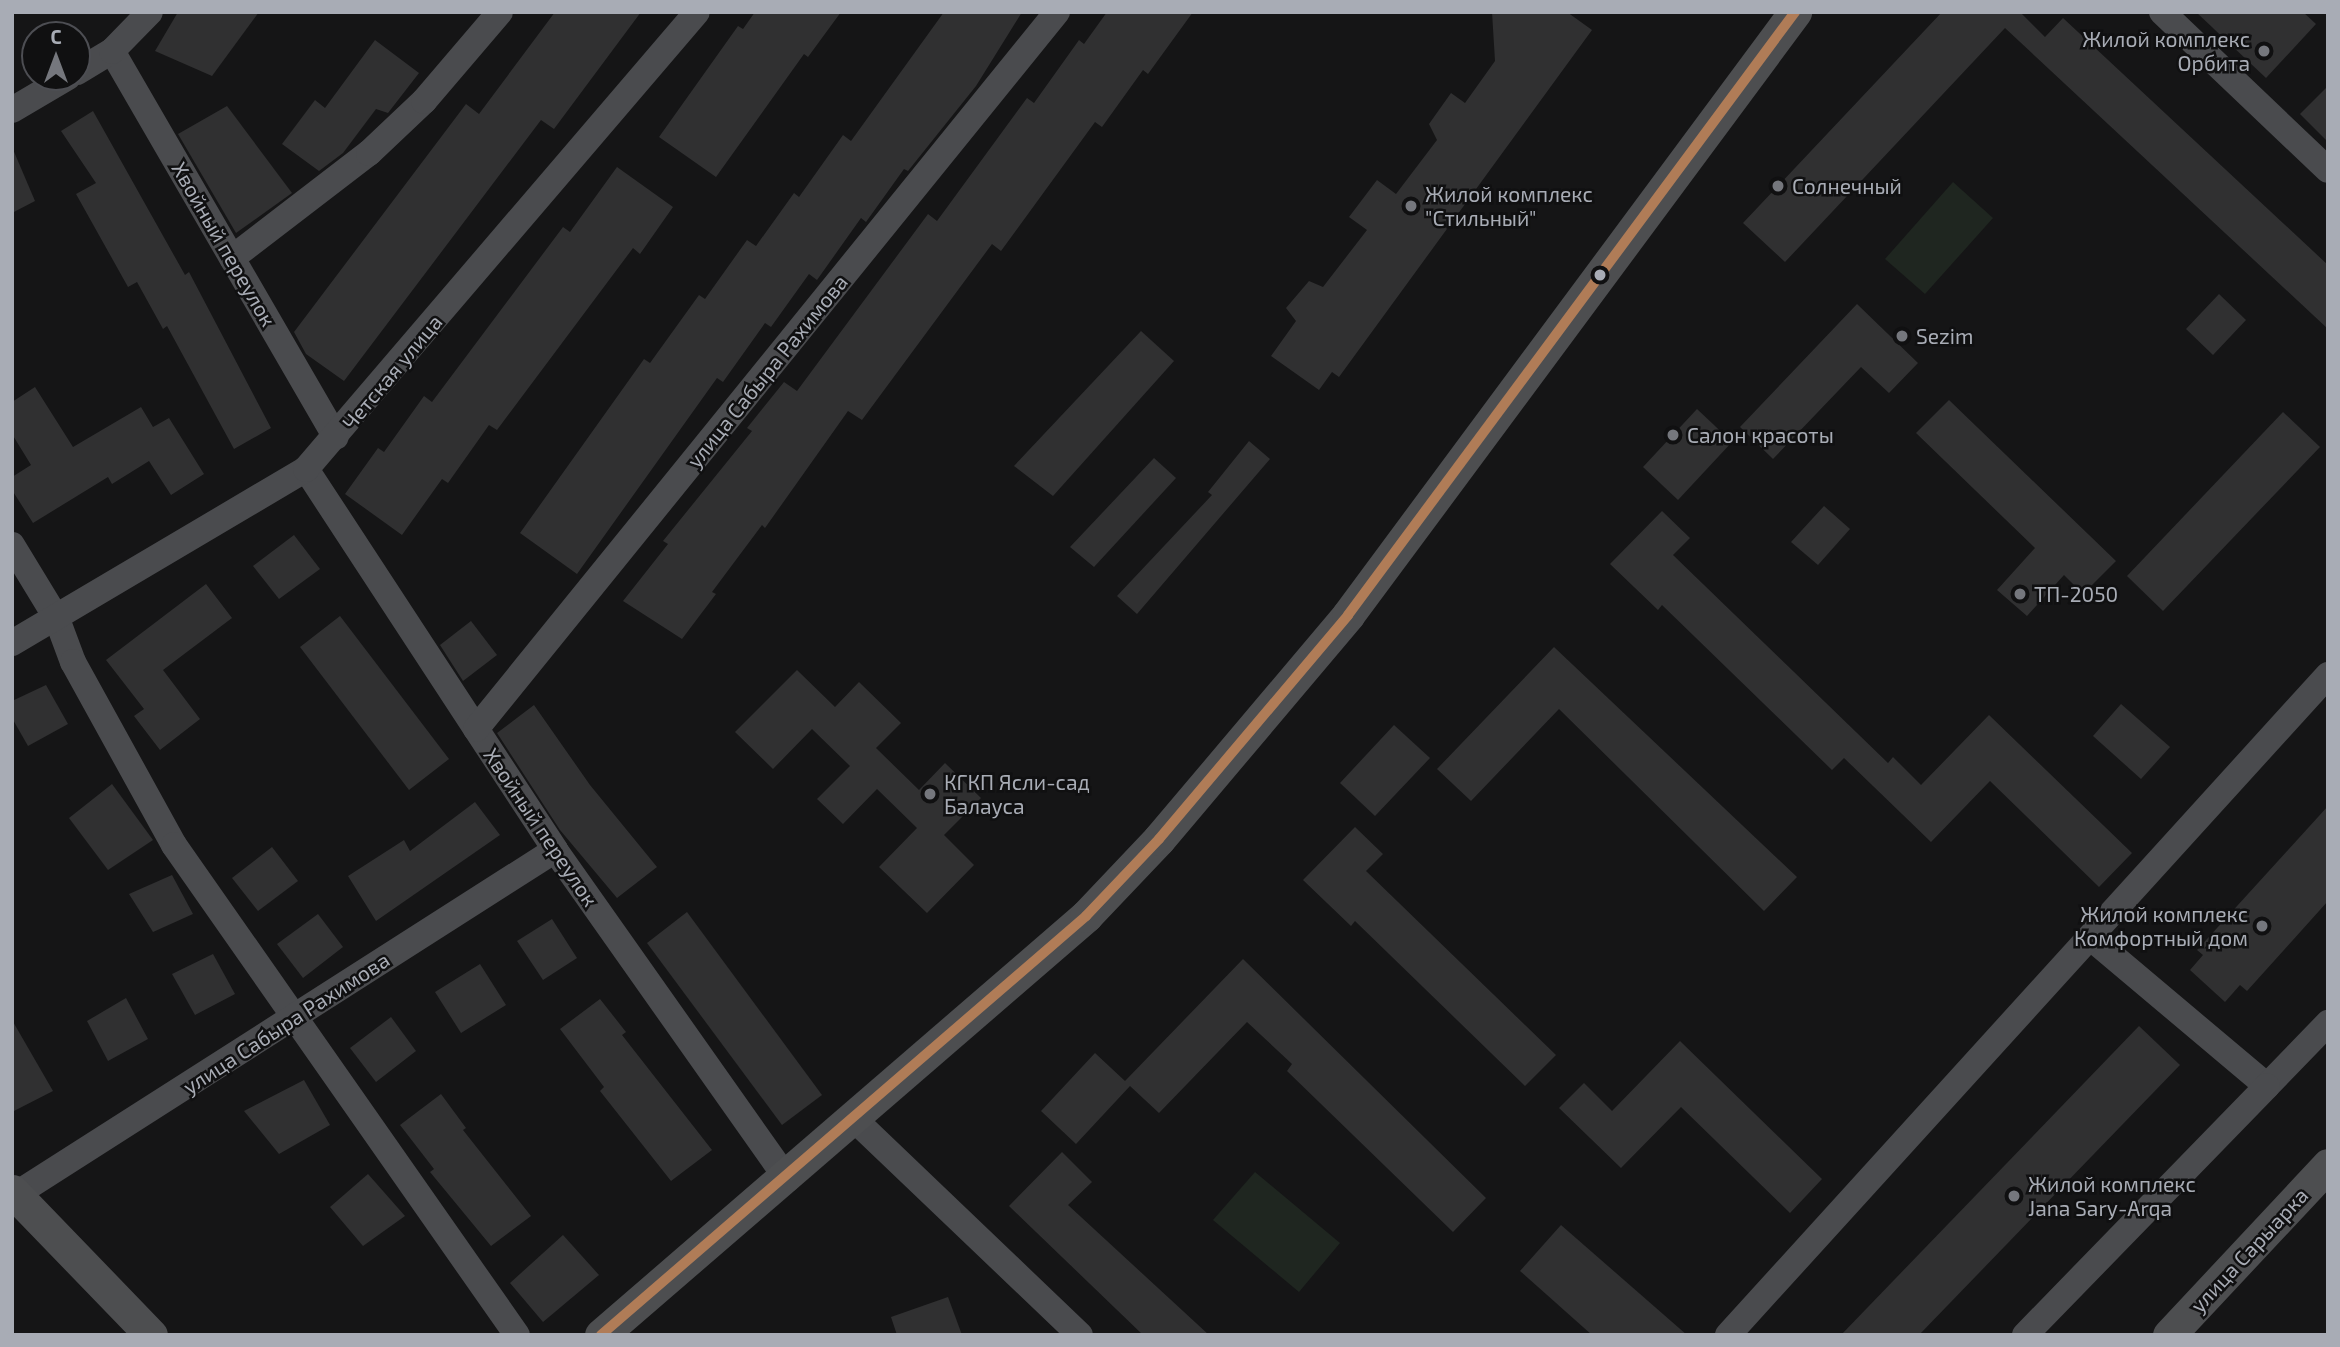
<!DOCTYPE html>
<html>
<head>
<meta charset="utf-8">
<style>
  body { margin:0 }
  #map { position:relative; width:2340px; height:1347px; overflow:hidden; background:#151516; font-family:"Exo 2",sans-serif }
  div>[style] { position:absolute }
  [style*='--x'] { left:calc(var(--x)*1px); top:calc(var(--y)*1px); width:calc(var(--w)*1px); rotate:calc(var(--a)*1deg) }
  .green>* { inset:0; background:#1f2620 }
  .building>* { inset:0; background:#303031 }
  .minor>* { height:26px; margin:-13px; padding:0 13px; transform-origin:13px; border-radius:13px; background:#4a4b4e }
  .major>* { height:33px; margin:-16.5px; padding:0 16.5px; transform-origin:16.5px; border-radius:16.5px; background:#4d4e50 }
  .bus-1>* { height:10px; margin:-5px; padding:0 5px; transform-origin:5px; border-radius:5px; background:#b07c57 }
  .dots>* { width:19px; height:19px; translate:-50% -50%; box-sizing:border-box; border:4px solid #101011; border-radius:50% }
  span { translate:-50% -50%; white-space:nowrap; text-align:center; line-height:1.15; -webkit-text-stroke:5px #101011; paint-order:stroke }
  .poi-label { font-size:21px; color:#a8acb5 }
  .right { translate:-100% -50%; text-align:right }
  .left { translate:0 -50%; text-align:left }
  .street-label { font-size:21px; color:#a8acb5 }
  .frame { position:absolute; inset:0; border:14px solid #a8acb5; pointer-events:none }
  .north { position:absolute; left:21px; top:21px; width:70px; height:70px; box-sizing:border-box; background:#101011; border:2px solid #4d4e53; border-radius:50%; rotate:0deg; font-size:19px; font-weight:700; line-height:28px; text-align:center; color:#a8acb5 }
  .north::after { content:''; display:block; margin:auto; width:24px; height:32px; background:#75777d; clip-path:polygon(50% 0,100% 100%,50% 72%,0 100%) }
</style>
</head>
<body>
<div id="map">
  <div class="green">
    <i style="clip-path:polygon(1953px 182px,1993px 218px,1925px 294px,1885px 259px)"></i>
    <i style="clip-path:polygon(1255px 1172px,1340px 1243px,1299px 1292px,1213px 1220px)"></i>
  </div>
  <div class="building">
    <i style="clip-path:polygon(178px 12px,259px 12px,212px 76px,155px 51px)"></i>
    <i style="clip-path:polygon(555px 12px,641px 12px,554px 129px,541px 120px,344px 381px,306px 354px,294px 332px,466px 104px,479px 114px)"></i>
    <i style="clip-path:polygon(755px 12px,841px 12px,808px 57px,804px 54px,716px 177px,659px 137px,738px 26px,743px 29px)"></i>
    <i style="clip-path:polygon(944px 12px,1022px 12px,976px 86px,908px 171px,904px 169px,866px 222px,861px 218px,817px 280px,809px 274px,771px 327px,765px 323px,723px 382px,717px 378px,577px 574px,520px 533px,644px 359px,650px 363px,699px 295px,705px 299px,747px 240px,756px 246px,794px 193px,799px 197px,843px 135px,851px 141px)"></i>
    <i style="clip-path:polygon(1107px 12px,1193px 12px,1148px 74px,1143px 70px,1102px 127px,1095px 122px,1001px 251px,992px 244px,862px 420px,848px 411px,765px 528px,762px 525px,712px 592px,716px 594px,682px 639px,623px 601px,668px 544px,663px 541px,752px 431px,747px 428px,784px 382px,797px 391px,928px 214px,937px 221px,1027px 98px,1034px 103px,1079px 40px,1084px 44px)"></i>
    <i style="clip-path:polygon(1492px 12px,1567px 12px,1592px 30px,1339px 377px,1332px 372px,1319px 390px,1271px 356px,1296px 321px,1286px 308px,1309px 281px,1323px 287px,1367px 230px,1349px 217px,1377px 180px,1396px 194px,1437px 140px,1429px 124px,1451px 93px,1465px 103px,1495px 61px)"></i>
    <i style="clip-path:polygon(1942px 12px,2020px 12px,2045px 37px,2063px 18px,2328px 265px,2328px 329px,2005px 28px,1785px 262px,1743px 223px)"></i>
    <i style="clip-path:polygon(2196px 12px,2303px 12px,2316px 24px,2266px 78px)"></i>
    <i style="clip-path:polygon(375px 40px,419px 73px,388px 113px,376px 109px,343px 153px,319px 171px,282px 144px,315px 100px,325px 108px)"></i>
    <i style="clip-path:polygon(2328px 86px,2328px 142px,2300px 114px)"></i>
    <i style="clip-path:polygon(227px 106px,292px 193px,236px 233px,178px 134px)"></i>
    <i style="clip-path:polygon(93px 111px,185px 275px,189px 272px,271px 428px,234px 449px,167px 326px,163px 329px,137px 282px,128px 287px,76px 194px,96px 183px,61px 131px)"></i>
    <i style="clip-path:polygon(12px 147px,35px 201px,12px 213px)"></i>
    <i style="clip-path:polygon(617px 167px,673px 207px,640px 254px,633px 248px,497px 430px,489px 425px,448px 483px,442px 479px,402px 535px,345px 494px,378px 448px,384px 452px,424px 396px,432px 402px,563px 227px,570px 232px)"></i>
    <i style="clip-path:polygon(2219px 294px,2246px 320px,2213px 355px,2186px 329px)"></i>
    <i style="clip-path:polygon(1857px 304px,1918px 363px,1889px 393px,1861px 367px,1773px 459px,1740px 427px)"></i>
    <i style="clip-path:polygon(1141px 331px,1174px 361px,1053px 496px,1014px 466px)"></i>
    <i style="clip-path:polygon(35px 387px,73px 447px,141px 407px,153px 427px,169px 418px,204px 474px,171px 495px,149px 461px,112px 484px,108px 477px,33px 523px,12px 490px,12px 477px,31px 465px,12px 434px,12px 402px)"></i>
    <i style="clip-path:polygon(1949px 400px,2116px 561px,2083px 594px,2064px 575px,2027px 616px,1997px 590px,2035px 548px,1916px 433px)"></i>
    <i style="clip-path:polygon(1697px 409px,1732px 442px,1678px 500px,1643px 467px)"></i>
    <i style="clip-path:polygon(2283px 412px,2320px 447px,2163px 611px,2127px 576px)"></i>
    <i style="clip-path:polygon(1249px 441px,1270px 459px,1137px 614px,1117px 596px,1212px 495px,1208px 492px)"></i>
    <i style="clip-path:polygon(1154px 458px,1176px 478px,1094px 567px,1070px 547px)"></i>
    <i style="clip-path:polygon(1824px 506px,1850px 529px,1818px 565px,1791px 542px)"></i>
    <i style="clip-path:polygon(1662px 511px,1690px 538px,1673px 555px,1888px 763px,1893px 757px,1921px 785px,1989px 715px,2132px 853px,2099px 887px,1990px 781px,1931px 842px,1844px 758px,1832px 770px,1662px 605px,1658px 610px,1610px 564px)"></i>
    <i style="clip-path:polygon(294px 535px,320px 569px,279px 599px,253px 566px)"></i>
    <i style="clip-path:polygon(206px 584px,232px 618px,163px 670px,200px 719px,160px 750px,134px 716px,144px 709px,106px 660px)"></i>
    <i style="clip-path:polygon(340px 616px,449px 759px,409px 790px,300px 647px)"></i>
    <i style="clip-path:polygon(471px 621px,497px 655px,463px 681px,440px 645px)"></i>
    <i style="clip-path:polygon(1554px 647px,1797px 877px,1764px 911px,1559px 709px,1471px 801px,1437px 769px)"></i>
    <i style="clip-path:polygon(797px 670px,835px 707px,859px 682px,901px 723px,876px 748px,919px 790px,945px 763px,981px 798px,944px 835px,974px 865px,927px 913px,879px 867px,917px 828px,877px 789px,843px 824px,817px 799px,850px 766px,812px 729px,773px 769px,735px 732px)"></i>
    <i style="clip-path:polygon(46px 685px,68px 724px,28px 746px,12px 718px,12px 701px)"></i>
    <i style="clip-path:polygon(2121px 704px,2170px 747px,2141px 779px,2093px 736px)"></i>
    <i style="clip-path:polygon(534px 705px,590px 785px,657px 867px,617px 898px,560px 830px,497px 733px)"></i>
    <i style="clip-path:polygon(1394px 725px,1430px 758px,1375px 816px,1340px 783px)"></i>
    <i style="clip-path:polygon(112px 784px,153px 840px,108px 870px,69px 818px)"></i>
    <i style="clip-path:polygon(475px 802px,500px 835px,376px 921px,348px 876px,404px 840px,410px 851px)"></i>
    <i style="clip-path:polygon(2328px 806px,2328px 901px,2247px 991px,2240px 985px,2225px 1002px,2190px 970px,2203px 955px,2197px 950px)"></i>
    <i style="clip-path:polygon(1355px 827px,1383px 854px,1366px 871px,1556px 1055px,1525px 1086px,1355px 921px,1351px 926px,1303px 880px)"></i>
    <i style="clip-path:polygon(272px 847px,298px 881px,258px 911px,232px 878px)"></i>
    <i style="clip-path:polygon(172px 875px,193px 914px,153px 932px,129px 894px)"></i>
    <i style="clip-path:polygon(687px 912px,822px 1095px,782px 1125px,647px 943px)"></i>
    <i style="clip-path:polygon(318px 914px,343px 947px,303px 978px,277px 944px)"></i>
    <i style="clip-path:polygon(552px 919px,577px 958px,543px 980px,517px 941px)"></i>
    <i style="clip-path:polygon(213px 954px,235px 994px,195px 1015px,172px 974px)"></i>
    <i style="clip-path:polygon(1243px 959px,1486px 1198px,1453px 1232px,1287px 1071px,1292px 1064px,1247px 1022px,1159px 1113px,1130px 1086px,1076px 1144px,1041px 1111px,1095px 1053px,1125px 1081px)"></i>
    <i style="clip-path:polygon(480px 964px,506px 1005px,461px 1033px,435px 992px)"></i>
    <i style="clip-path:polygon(126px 998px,148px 1039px,108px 1061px,87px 1021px)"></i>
    <i style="clip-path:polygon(600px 999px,626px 1032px,622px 1035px,712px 1150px,671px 1181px,600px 1091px,604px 1087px,560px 1029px)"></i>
    <i style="clip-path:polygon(391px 1017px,416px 1051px,376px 1082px,350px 1048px)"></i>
    <i style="clip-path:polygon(12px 1020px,53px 1091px,12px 1112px)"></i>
    <i style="clip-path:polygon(2139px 1026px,2180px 1065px,1919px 1335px,1841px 1335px)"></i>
    <i style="clip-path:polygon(1680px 1041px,1822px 1179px,1790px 1213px,1681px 1107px,1621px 1168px,1559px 1108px,1584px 1083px,1612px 1111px)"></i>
    <i style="clip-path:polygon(304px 1080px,330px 1125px,279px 1154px,244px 1111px)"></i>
    <i style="clip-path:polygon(441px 1094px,466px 1128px,463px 1130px,531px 1216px,491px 1246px,430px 1172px,434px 1169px,400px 1125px)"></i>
    <i style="clip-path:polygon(1062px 1152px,1092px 1182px,1068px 1205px,1209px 1335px,1143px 1335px,1009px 1206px)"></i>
    <i style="clip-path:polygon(368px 1174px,405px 1216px,363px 1246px,330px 1207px)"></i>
    <i style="clip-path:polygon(1561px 1225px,1687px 1335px,1592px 1335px,1520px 1271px)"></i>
    <i style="clip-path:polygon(563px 1235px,599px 1275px,543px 1322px,510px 1283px)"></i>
    <i style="clip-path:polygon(948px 1297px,962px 1335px,897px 1335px,891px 1317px)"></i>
  </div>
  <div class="minor">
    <i style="--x:2162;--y:12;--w:229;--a:43.6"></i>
    <i style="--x:112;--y:51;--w:446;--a:59.9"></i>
    <i style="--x:77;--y:72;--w:41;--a:-31"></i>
    <i style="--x:112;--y:51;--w:54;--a:-45.7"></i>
    <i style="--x:12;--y:110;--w:65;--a:-30.5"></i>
    <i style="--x:232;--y:258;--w:173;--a:-37.5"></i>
    <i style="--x:369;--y:153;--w:76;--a:-43.4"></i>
    <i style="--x:424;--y:101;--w:117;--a:-49.5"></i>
    <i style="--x:306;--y:469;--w:455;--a:56.8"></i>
    <i style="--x:555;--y:850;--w:403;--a:54.8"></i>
    <i style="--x:12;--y:545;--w:87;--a:58.7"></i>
    <i style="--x:57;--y:619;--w:46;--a:69.6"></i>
    <i style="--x:73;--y:662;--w:209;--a:61.1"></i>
    <i style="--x:174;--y:845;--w:598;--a:55.01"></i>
    <i style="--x:12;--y:643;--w:342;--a:-30.6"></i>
    <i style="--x:306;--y:469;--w:601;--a:-49.45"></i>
    <i style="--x:476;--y:729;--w:923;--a:-50.98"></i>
    <i style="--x:2090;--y:937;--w:231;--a:40.1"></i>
    <i style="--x:2267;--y:1086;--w:88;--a:-45.9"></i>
    <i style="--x:855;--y:1120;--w:311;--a:43.7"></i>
    <i style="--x:15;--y:1195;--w:641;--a:-32.57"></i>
    <i style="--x:1728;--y:1335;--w:892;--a:-47.73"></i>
    <i style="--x:2025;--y:1335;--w:347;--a:-45.8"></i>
  </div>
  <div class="major">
    <i style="--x:12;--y:1191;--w:200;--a:46"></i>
    <i style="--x:601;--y:1335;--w:641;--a:-40.82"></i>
    <i style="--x:1086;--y:916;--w:106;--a:-46.5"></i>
    <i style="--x:1159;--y:839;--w:293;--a:-49.8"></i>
    <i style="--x:1348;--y:615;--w:751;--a:-53.45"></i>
    <i style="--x:2169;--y:1335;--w:233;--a:-46.9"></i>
  </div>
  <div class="bus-1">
    <i style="--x:601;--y:1335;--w:641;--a:-40.82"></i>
    <i style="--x:1086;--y:916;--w:106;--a:-46.5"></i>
    <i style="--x:1159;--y:839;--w:293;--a:-49.8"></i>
    <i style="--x:1348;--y:615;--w:751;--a:-53.45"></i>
  </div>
  <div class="dots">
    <i style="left:2264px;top:51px;background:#75777d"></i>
    <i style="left:1778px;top:186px;background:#75777d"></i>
    <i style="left:1411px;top:206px;background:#75777d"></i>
    <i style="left:1600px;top:275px;background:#a8acb5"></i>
    <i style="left:1902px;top:336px;background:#75777d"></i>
    <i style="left:1673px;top:435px;background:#75777d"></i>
    <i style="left:2020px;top:594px;background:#75777d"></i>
    <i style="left:930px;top:794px;background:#75777d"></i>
    <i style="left:2262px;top:926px;background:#75777d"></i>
    <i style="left:2014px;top:1196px;background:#75777d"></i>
  </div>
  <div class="poi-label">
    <span class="right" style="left:2250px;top:51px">Жилой комплекс<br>Орбита</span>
    <span class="left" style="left:1792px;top:186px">Солнечный</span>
    <span class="left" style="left:1425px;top:206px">Жилой комплекс<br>"Стильный"</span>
    <span class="left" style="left:1916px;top:336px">Sezim</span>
    <span class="left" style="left:1687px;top:435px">Салон красоты</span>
    <span class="left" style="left:2034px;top:594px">ТП-2050</span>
    <span class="left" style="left:944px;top:794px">КГКП Ясли-сад<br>Балауса</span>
    <span class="right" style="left:2248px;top:926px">Жилой комплекс<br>Комфортный дом</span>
    <span class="left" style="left:2028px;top:1196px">Жилой комплекс<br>Jana Sary-Arqa</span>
  </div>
  <div class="street-label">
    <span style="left:224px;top:244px;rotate:60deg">Хвойный переулок</span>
    <span style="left:767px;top:371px;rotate:-51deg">улица Сабыра Рахимова</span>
    <span style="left:392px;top:372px;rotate:-50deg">Четская улица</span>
    <span style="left:541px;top:827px;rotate:56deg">Хвойный переулок</span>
    <span style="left:286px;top:1023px;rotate:-33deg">улица Сабыра Рахимова</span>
    <span style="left:2249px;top:1250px;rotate:-47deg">улица Сарыарка</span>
  </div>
  <div class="frame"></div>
  <div class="north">С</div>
</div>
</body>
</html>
